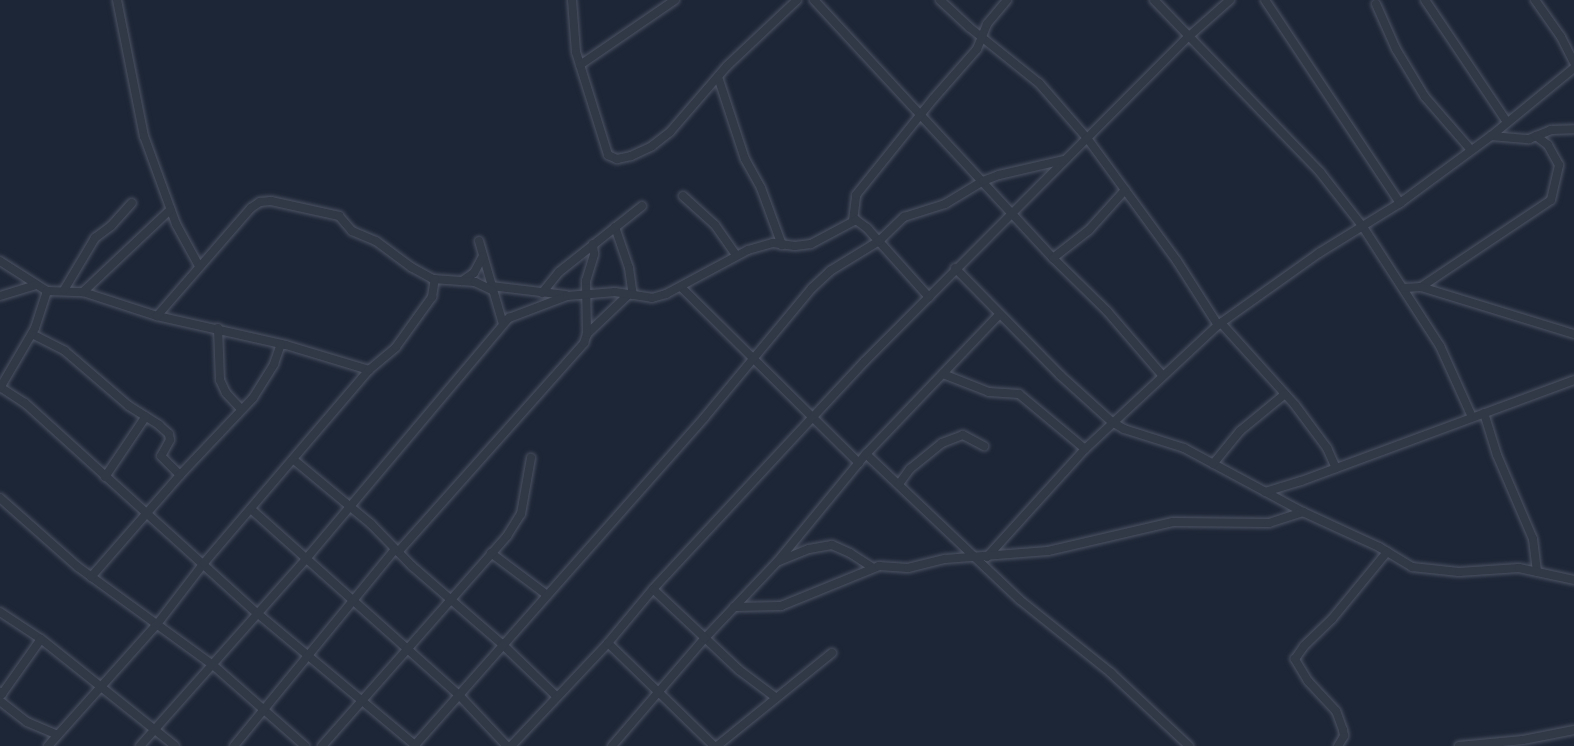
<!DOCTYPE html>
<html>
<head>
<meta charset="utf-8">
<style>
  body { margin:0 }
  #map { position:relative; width:1574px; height:746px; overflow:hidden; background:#1d2636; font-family:Jost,sans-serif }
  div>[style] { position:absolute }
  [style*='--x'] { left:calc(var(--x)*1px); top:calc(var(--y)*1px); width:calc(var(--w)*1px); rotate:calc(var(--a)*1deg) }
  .roads { filter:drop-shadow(0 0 2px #4e5565) drop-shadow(0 0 2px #4e5565) }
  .minor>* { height:8px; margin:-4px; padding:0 4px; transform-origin:4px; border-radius:4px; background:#313846 }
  span { translate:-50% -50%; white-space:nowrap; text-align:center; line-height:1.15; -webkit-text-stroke:4.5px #171d2a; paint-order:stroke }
</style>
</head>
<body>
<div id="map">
  <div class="roads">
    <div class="minor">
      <i style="--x:117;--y:0;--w:139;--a:78.8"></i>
      <i style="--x:144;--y:136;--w:94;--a:70"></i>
      <i style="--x:176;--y:224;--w:48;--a:61.3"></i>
      <i style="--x:572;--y:0;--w:52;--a:85.6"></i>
      <i style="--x:576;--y:52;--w:108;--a:72.7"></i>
      <i style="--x:608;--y:155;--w:10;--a:24"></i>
      <i style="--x:617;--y:159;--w:14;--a:-12"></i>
      <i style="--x:631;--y:156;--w:23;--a:-25"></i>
      <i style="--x:652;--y:146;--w:23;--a:-38"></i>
      <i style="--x:670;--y:132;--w:87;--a:-49.2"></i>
      <i style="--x:727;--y:66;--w:96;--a:-43.3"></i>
      <i style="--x:814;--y:0;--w:352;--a:47.2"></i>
      <i style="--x:1053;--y:258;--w:76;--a:44.5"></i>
      <i style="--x:1107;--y:311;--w:84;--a:49.3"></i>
      <i style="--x:940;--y:0;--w:40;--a:43"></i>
      <i style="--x:969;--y:27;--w:90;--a:38.7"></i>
      <i style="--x:1039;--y:83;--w:73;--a:48.9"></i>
      <i style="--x:1087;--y:138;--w:152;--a:53.8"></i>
      <i style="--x:1177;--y:261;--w:76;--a:57.4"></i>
      <i style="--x:1154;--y:0;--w:239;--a:46"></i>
      <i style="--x:1320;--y:172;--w:70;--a:52"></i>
      <i style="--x:1363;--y:227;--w:142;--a:57.1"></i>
      <i style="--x:1440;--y:346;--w:78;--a:65.7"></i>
      <i style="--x:1265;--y:0;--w:244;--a:56.4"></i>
      <i style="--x:1425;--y:0;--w:147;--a:56.1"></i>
      <i style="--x:1535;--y:0;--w:45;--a:54.9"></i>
      <i style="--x:1561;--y:37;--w:28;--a:63"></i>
      <i style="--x:1376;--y:4;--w:49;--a:66"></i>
      <i style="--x:1396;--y:49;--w:56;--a:58.9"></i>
      <i style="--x:1425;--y:97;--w:70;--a:49"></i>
      <i style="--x:580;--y:65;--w:115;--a:-34.4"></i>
      <i style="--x:718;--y:77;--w:86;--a:71.8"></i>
      <i style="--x:745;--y:159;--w:33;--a:61"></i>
      <i style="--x:761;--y:188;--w:61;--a:69.8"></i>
      <i style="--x:1491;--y:136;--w:38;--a:5"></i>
      <i style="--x:1529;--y:139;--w:24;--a:-22"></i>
      <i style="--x:1551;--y:130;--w:23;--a:-2"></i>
      <i style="--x:683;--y:196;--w:43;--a:42.2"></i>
      <i style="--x:715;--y:225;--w:37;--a:55"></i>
      <i style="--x:853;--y:221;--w:26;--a:-83"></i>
      <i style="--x:856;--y:195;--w:124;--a:-51.2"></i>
      <i style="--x:934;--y:98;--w:65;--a:-48.7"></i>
      <i style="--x:977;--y:49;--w:27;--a:-68"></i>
      <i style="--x:987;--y:24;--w:31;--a:-50"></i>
      <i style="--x:615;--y:227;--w:43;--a:71.1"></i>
      <i style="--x:629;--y:268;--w:27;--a:82"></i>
      <i style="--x:479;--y:241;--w:86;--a:73.9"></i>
      <i style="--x:1053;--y:258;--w:46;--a:-37.9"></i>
      <i style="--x:1089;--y:230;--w:54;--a:-48"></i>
      <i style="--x:0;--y:261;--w:56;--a:32.6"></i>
      <i style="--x:47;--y:291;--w:36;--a:2"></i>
      <i style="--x:83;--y:292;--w:78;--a:18"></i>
      <i style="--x:157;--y:316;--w:132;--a:12.7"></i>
      <i style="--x:286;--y:345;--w:87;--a:16.8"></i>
      <i style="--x:955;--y:268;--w:150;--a:45.5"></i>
      <i style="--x:1060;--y:375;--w:70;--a:42.1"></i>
      <i style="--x:1112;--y:422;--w:14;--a:30"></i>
      <i style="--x:1124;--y:429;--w:63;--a:17.6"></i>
      <i style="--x:1184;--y:448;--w:135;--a:28.3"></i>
      <i style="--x:462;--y:281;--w:14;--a:-34"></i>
      <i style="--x:474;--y:273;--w:19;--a:-62"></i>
      <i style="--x:491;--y:286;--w:75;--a:6.9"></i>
      <i style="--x:1421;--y:287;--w:156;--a:-33.8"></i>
      <i style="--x:1551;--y:200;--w:36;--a:-77"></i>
      <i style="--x:1559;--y:165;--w:23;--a:-119"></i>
      <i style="--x:1548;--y:145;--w:15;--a:-143"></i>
      <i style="--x:682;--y:288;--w:249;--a:44.7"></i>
      <i style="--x:1404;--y:288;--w:17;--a:-3"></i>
      <i style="--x:1421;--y:287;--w:160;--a:17.1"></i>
      <i style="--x:64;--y:290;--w:61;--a:-59.2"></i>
      <i style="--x:95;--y:238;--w:20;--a:-37"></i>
      <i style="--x:111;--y:226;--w:31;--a:-48"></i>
      <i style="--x:83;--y:292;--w:120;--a:-43.3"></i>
      <i style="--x:542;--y:293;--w:27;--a:-51"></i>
      <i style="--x:559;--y:272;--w:106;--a:-38.5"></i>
      <i style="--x:0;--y:296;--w:38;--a:-17"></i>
      <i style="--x:157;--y:316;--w:143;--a:-49"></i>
      <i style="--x:251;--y:208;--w:11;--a:-34"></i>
      <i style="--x:260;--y:202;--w:11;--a:-5"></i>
      <i style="--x:271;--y:201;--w:70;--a:12.4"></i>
      <i style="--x:339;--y:216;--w:20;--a:49"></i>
      <i style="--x:352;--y:231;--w:26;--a:23"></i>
      <i style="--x:376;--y:241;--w:44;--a:36.6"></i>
      <i style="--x:411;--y:267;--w:25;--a:29"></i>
      <i style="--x:433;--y:279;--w:42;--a:4.1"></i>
      <i style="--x:475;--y:282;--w:19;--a:25"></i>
      <i style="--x:1221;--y:323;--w:110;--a:47.9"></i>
      <i style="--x:1295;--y:405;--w:54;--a:53.3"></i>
      <i style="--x:1327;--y:448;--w:22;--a:66"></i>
      <i style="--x:218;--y:328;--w:52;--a:87.8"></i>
      <i style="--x:220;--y:380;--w:14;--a:65"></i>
      <i style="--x:226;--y:393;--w:22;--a:47"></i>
      <i style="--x:32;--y:334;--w:37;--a:27"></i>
      <i style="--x:65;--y:351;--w:84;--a:40.7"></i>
      <i style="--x:129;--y:406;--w:36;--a:32"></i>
      <i style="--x:159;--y:425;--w:13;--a:42"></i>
      <i style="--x:169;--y:434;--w:6;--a:81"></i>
      <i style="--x:170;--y:440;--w:18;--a:119"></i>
      <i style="--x:161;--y:456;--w:27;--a:45"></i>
      <i style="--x:587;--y:334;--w:58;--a:-43.6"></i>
      <i style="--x:943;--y:374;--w:49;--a:21.4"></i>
      <i style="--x:989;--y:392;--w:30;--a:4"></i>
      <i style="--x:1019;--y:394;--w:86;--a:39.8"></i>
      <i style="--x:0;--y:387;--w:30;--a:33"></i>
      <i style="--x:25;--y:403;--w:313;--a:42.2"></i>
      <i style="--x:257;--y:613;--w:207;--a:39.9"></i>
      <i style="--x:0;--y:388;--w:69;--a:-59.7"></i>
      <i style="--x:35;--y:328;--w:39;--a:-72"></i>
      <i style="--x:1484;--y:413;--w:44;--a:72.8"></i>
      <i style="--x:1497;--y:455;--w:91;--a:66.8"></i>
      <i style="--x:1533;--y:539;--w:33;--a:83"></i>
      <i style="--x:866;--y:454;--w:212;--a:43.5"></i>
      <i style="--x:1020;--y:600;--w:117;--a:38.7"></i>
      <i style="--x:1111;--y:673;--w:107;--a:43.1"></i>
      <i style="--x:294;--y:460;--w:100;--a:39.7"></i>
      <i style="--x:371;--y:524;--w:59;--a:45.7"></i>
      <i style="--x:412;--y:566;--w:119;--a:40.9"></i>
      <i style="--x:502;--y:644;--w:76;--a:43.9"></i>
      <i style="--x:1213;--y:464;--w:43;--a:-50.7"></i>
      <i style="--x:1240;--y:431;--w:58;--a:-39.4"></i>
      <i style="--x:105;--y:477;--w:73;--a:-56.1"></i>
      <i style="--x:899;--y:484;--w:19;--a:-54"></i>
      <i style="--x:910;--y:469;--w:41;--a:-39.1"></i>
      <i style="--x:942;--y:443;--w:22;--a:-21"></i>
      <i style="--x:963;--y:435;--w:24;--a:28"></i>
      <i style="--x:1265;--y:492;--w:38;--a:-17"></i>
      <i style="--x:1301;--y:481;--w:291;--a:-20.3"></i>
      <i style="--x:0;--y:498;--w:104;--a:41.5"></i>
      <i style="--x:78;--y:567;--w:167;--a:36"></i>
      <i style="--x:213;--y:665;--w:123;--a:41.4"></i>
      <i style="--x:252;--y:510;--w:276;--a:41.8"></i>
      <i style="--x:458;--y:694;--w:71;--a:46.7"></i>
      <i style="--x:398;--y:552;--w:280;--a:-48.3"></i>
      <i style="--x:584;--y:343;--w:9;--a:-72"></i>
      <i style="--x:587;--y:334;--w:53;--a:-91.1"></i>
      <i style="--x:586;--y:281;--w:28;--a:-73"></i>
      <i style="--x:594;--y:254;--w:10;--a:-96"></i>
      <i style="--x:491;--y:553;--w:70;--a:36.9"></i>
      <i style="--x:987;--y:557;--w:146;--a:-47.8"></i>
      <i style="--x:1085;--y:449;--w:182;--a:-43"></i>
      <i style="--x:1218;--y:325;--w:124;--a:-35.5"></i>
      <i style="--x:1319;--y:253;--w:95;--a:-31.7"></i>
      <i style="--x:1400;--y:203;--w:113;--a:-36.4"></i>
      <i style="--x:1491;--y:136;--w:107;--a:-39.3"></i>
      <i style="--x:779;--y:561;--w:32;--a:-22"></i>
      <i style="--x:809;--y:549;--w:23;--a:-10"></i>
      <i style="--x:832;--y:545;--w:20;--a:24"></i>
      <i style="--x:850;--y:553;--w:27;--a:33"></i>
      <i style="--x:91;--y:577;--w:135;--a:-48.9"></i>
      <i style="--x:180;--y:475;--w:106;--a:-46.5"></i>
      <i style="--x:253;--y:398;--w:40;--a:-58"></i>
      <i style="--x:274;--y:364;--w:21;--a:-71"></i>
      <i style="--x:734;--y:607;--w:47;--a:-1.2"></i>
      <i style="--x:781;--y:606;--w:106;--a:-22.2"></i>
      <i style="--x:879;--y:566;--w:29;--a:4"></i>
      <i style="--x:908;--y:568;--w:38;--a:-14"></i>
      <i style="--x:945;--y:559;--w:103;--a:-4.4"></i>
      <i style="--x:1048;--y:551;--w:128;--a:-13.1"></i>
      <i style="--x:1173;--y:522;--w:96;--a:0.6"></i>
      <i style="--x:1269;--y:523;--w:36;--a:-18"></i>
      <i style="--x:1303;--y:512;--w:84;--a:24.7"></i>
      <i style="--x:1379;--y:547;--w:39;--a:31"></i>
      <i style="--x:1412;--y:567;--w:47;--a:6.1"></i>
      <i style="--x:1459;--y:572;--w:60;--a:-3.8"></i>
      <i style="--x:1519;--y:568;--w:56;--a:12.3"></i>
      <i style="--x:0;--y:612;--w:49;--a:33.4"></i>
      <i style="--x:41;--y:639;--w:171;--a:38.6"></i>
      <i style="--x:608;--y:643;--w:148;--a:44.2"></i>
      <i style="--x:0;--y:692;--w:3;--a:45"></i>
      <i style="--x:2;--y:694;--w:67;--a:-54.7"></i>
      <i style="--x:775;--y:697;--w:45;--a:-143.1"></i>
      <i style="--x:739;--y:670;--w:47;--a:-136.7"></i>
      <i style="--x:705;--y:638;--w:106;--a:-46.5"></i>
      <i style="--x:778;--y:561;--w:139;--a:-50.6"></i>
      <i style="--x:866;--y:454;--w:192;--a:-46.3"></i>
      <i style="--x:0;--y:701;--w:34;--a:38"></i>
      <i style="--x:27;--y:722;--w:33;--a:23"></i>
      <i style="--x:48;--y:746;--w:165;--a:-48.2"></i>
      <i style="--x:158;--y:623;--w:76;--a:-52.5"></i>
      <i style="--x:204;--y:563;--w:254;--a:-49.5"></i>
      <i style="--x:369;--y:370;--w:35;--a:-40"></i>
      <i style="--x:396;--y:347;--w:62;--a:-54.2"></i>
      <i style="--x:432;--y:297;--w:18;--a:-81"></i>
      <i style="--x:140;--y:746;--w:249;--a:-48.4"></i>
      <i style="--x:305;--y:560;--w:317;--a:-49.9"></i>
      <i style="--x:509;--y:318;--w:62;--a:-20.8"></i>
      <i style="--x:567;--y:296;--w:48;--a:-4.8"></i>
      <i style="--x:615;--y:292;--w:37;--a:9"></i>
      <i style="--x:652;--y:298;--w:15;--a:-16"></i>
      <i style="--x:666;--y:294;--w:93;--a:-28.2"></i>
      <i style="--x:748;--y:250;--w:26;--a:-16"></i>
      <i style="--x:773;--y:243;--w:22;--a:8"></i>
      <i style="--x:795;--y:246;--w:16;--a:-7"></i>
      <i style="--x:811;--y:244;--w:51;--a:-28.1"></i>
      <i style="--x:856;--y:220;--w:14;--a:36"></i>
      <i style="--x:867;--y:228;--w:93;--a:48.1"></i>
      <i style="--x:234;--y:746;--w:254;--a:-50.7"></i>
      <i style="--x:322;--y:746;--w:280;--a:-48.6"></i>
      <i style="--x:507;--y:536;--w:26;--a:-58"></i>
      <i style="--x:521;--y:514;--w:57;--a:-79.9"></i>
      <i style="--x:414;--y:746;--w:438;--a:-48.5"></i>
      <i style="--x:704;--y:418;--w:169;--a:-50.3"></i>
      <i style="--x:812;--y:288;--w:25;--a:-43"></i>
      <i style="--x:830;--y:271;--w:57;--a:-31.5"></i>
      <i style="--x:879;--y:241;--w:35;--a:-44"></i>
      <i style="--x:904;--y:217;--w:43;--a:-17.6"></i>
      <i style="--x:945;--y:204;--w:44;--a:-31.2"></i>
      <i style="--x:983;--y:181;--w:17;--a:-21"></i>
      <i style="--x:999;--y:175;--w:67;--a:-13"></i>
      <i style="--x:511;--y:746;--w:141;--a:-46.7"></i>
      <i style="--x:608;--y:643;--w:70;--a:-50.2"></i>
      <i style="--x:653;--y:589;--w:311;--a:-47.1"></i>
      <i style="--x:865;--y:361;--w:457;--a:-45.1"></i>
      <i style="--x:1188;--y:37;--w:56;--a:-41.4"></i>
      <i style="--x:612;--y:746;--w:143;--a:-49.3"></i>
      <i style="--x:705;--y:638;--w:71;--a:-136.7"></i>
      <i style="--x:717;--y:746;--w:148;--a:-39"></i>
      <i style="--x:1338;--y:746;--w:12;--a:-59"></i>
      <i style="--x:1344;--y:736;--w:6;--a:-99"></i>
      <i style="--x:1343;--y:730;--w:20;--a:-110"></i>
      <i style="--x:1336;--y:711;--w:41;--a:-133"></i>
      <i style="--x:1308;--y:681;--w:26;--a:-121"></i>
      <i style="--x:1295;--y:659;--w:16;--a:-55"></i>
      <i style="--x:1304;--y:646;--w:39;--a:-44"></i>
      <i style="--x:1332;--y:619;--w:87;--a:-50.6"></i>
      <i style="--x:1459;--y:746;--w:64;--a:-5.4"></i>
      <i style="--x:1523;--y:740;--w:52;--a:-11.1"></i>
    </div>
  </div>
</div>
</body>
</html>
